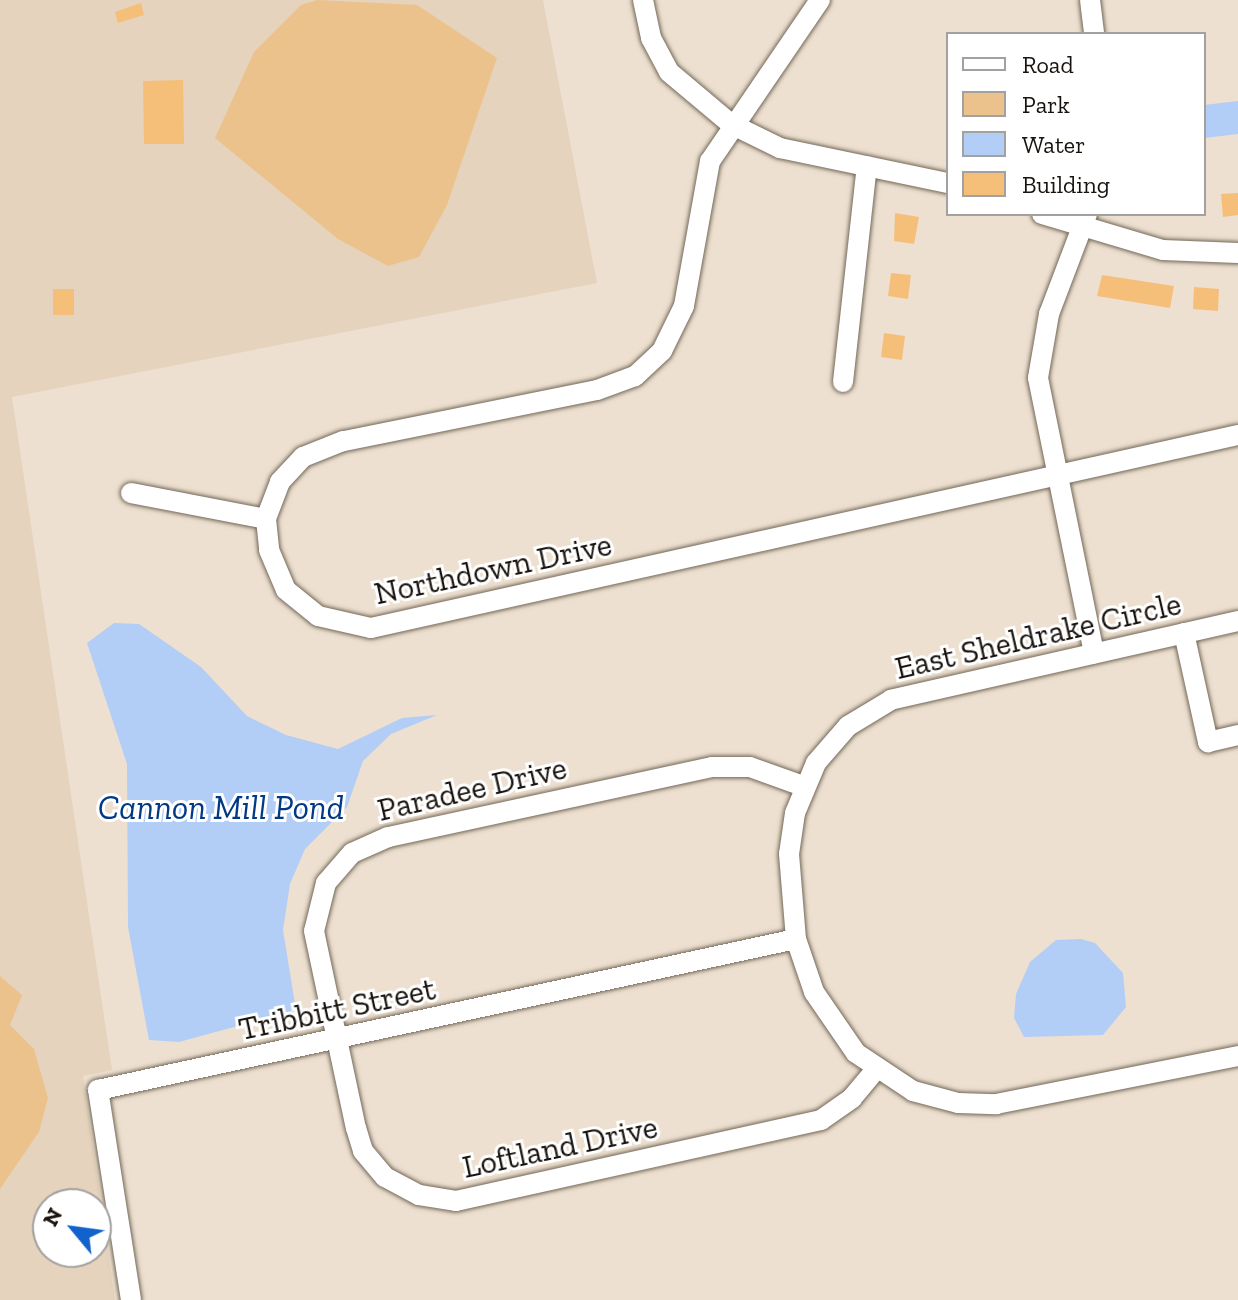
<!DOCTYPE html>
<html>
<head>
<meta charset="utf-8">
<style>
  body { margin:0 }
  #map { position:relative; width:1238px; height:1300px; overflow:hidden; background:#ede0d0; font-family:"Zilla Slab",serif }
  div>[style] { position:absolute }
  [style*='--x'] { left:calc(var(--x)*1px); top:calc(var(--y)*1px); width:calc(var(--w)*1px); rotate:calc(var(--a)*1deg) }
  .built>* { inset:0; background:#e5d3bd }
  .green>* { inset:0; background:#ecc28c }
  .water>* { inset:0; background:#b2cdf6 }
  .building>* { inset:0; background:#f5bf79 }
  .roads { filter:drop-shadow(0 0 2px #736759) drop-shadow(0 0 2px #736759) }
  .minor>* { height:20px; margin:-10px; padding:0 10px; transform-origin:10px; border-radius:10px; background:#fff }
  span { translate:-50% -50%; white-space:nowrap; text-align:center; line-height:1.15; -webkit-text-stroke:6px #fff; paint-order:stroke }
  .street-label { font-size:32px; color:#18130e }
  .water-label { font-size:34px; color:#003984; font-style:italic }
  .legend { position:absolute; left:946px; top:32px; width:260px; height:184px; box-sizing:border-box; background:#fff; border:2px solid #a3a19f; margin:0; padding:10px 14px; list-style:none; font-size:24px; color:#18130e }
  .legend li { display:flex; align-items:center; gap:16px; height:40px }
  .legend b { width:40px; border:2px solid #a3a19f }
  .north { position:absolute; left:32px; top:1188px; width:80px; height:80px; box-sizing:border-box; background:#fff; border:2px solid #a3a19f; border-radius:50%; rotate:299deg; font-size:22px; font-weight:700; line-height:32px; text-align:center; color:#18130e }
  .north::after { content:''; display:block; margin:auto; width:28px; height:36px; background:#1162cc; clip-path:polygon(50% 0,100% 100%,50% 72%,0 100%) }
</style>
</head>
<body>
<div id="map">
  <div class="built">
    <i style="clip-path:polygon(evenodd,0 0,543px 0,597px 283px,12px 397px,112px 1070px,83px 1076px,115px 1300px,0 1300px,0 0,48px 1204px,96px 1204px,96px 1252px,48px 1252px,48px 1204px)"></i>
  </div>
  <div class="green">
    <i style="clip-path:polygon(317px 0,417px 5px,497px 58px,447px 205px,419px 257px,388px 266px,338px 239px,215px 138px,254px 52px,301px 5px)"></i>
    <i style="clip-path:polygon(0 976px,22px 995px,10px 1025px,34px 1049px,48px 1098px,39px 1132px,0 1189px)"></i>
  </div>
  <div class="water">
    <i style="clip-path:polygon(1238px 101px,1238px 134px,1204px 138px,1204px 105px)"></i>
    <i style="clip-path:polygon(114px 623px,139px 624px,201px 667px,247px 716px,286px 735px,338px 749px,402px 718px,437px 715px,391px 734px,363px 761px,347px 807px,305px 849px,290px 884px,283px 930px,296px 1010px,179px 1042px,149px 1040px,128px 927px,127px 764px,87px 643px)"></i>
    <i style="clip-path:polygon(1081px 939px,1095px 943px,1123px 973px,1126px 1007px,1103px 1035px,1024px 1037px,1014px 1018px,1016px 994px,1030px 962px,1056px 940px)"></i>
  </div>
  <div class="building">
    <i style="clip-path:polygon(141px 3px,144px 15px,118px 23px,115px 12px)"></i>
    <i style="clip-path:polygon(183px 80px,184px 144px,144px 144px,143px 81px)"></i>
    <i style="clip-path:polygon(1238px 193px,1238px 215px,1223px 217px,1221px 194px)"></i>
    <i style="clip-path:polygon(895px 213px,919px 217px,914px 244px,894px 241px)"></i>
    <i style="clip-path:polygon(891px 273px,911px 275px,908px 299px,888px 296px)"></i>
    <i style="clip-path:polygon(1102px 275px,1174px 286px,1170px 308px,1097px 296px)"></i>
    <i style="clip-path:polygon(1194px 287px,1219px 289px,1218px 311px,1193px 309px)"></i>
    <i style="clip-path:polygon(53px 289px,74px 289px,74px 315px,53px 315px)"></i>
    <i style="clip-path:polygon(884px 333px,905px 336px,902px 360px,881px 357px)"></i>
  </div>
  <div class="roads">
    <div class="minor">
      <i style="--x:643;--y:0;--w:39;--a:78"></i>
      <i style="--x:651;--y:38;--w:38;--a:62"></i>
      <i style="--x:669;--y:72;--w:81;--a:40"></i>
      <i style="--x:731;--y:124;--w:55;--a:26.1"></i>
      <i style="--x:780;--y:148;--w:172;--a:11.8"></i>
      <i style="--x:820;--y:0;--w:195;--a:124.3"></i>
      <i style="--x:710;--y:161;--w:147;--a:100.2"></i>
      <i style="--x:684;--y:306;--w:50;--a:116.1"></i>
      <i style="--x:662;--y:351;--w:37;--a:137"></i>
      <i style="--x:635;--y:376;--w:40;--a:159.8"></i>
      <i style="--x:597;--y:390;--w:259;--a:168.6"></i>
      <i style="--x:343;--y:441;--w:43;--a:158.2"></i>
      <i style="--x:303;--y:457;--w:34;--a:133"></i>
      <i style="--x:280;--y:482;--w:40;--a:111"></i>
      <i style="--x:266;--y:519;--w:31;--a:84"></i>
      <i style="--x:269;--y:550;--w:43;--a:67"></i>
      <i style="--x:286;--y:590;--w:41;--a:39.1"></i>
      <i style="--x:318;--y:616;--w:54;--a:12.8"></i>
      <i style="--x:371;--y:628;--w:888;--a:-12.55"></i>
      <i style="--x:1090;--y:0;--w:34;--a:83"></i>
      <i style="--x:1042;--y:214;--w:126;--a:16.6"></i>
      <i style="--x:1163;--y:250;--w:75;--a:2.3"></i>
      <i style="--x:1087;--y:214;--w:107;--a:110.8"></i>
      <i style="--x:1049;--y:314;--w:65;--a:99.8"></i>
      <i style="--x:1038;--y:378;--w:281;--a:78.5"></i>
      <i style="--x:843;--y:382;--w:217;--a:-83.7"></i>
      <i style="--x:131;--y:493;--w:137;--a:10.9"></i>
      <i style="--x:1238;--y:621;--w:356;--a:167.2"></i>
      <i style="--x:891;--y:700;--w:50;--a:148.8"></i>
      <i style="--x:848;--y:726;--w:49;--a:130.9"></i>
      <i style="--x:816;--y:763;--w:54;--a:112.8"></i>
      <i style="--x:795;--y:813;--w:41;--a:98.3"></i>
      <i style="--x:789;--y:854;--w:85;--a:85.3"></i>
      <i style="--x:796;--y:939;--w:56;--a:71.2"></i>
      <i style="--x:814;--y:992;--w:74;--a:55.5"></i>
      <i style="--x:856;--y:1053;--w:69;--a:33.7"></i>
      <i style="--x:913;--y:1091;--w:47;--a:14.9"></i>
      <i style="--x:958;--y:1103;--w:38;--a:2"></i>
      <i style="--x:996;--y:1104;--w:247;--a:-11.2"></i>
      <i style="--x:1184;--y:633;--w:112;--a:77.6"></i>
      <i style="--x:1208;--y:742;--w:31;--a:-13"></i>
      <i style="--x:803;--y:786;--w:56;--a:-160.3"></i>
      <i style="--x:750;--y:767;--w:38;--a:180"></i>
      <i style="--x:712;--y:767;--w:331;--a:167.8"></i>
      <i style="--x:388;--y:837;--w:39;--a:156"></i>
      <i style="--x:352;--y:853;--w:40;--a:131"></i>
      <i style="--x:326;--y:883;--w:49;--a:104"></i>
      <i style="--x:314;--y:931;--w:201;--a:78"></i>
      <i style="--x:356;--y:1128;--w:24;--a:73"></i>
      <i style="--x:363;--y:1151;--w:34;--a:50"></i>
      <i style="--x:385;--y:1177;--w:38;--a:28"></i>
      <i style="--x:419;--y:1195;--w:37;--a:9"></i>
      <i style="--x:456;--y:1201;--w:374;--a:-12.5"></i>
      <i style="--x:821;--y:1120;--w:38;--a:-35"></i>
      <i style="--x:852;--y:1098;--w:38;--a:-50"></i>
      <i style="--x:131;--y:1300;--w:213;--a:-98.9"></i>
      <i style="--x:98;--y:1090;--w:714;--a:-12.21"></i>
    </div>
  </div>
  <div class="street-label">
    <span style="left:493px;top:569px;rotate:-12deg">Northdown Drive</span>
    <span style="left:1038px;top:636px;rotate:-13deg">East Sheldrake Circle</span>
    <span style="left:472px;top:789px;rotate:-13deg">Paradee Drive</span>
    <span style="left:337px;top:1009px;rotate:-12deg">Tribbitt Street</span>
    <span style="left:560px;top:1147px;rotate:-12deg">Loftland Drive</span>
  </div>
  <div class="water-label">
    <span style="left:221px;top:808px">Cannon Mill Pond</span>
  </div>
  <ul class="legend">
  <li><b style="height:10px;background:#fff"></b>Road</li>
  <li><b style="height:22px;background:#ecc28c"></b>Park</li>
  <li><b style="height:22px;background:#b2cdf6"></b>Water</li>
  <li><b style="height:22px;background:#f5bf79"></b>Building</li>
  </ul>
  <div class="north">N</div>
</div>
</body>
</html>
